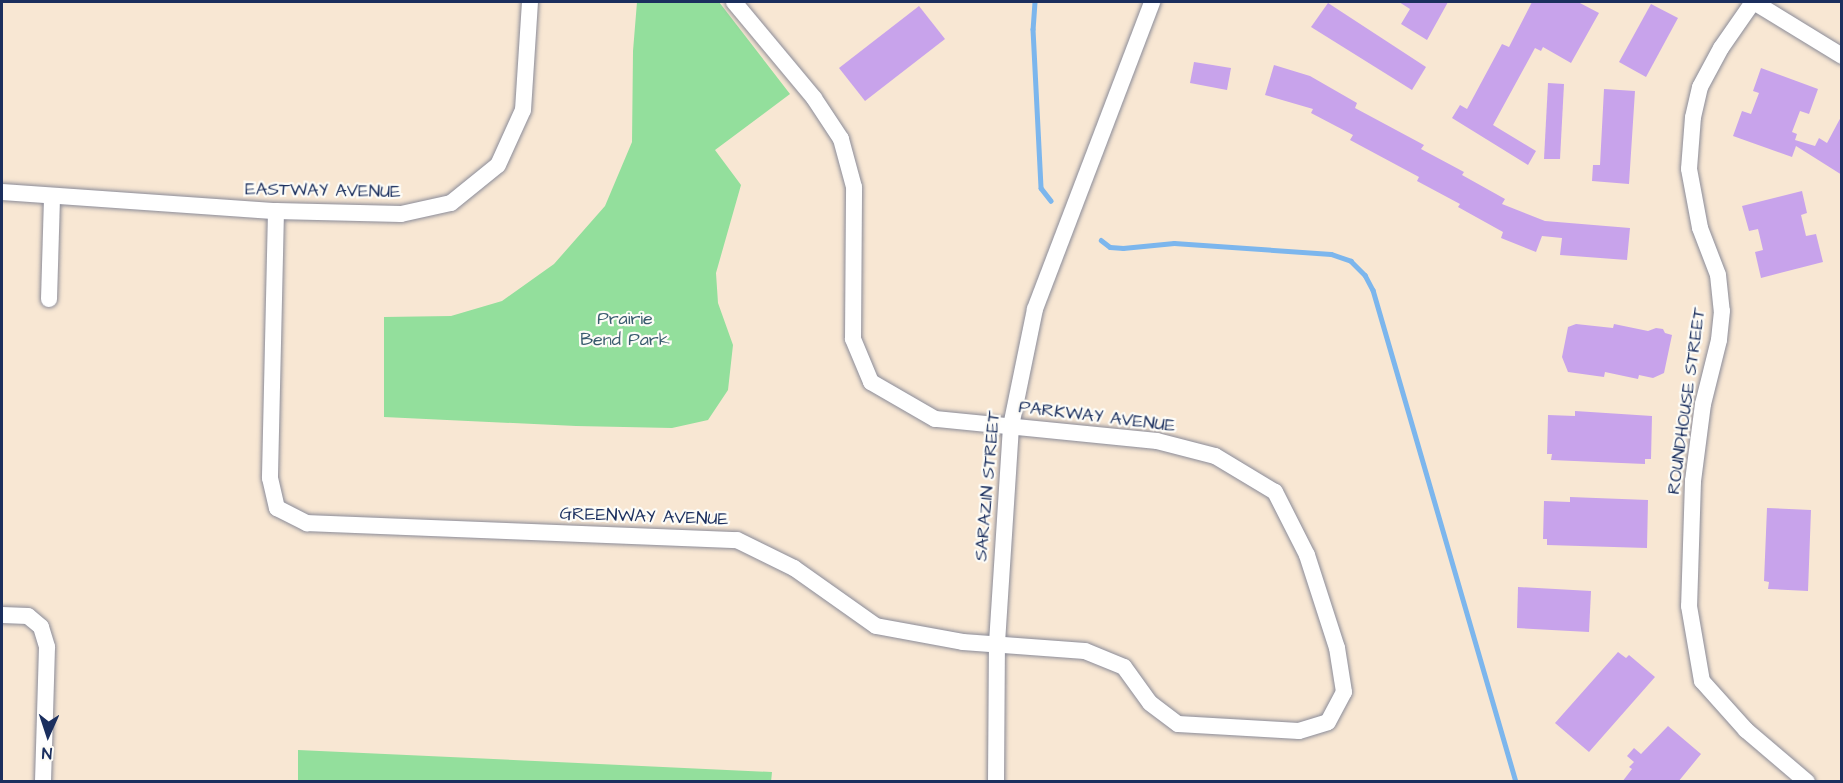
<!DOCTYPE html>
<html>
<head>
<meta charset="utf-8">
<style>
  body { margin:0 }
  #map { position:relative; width:1843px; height:783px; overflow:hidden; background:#f8e7d3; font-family:"Architects Daughter",sans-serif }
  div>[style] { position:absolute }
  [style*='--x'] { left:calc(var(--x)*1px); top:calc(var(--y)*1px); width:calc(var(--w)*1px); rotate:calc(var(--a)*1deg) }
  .green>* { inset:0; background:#93df9c }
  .stream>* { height:4.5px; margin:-2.25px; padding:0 2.25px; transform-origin:2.25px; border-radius:2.25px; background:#7cb6ed }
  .building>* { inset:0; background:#c8a3eb }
  .roads { filter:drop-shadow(0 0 2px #8a8b98) drop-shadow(0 0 2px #8a8b98) }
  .minor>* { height:16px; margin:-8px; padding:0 8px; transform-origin:8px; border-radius:8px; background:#fff }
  span { translate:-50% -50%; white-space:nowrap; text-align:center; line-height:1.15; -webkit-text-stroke:4.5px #fdfcf7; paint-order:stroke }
  .street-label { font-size:18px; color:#1b2f5e }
  .park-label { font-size:18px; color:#395b6e }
  .frame { position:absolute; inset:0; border:3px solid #1b2f5e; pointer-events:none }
  .north { position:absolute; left:18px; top:705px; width:60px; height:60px; -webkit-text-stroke:4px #fdfcf7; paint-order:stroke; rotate:183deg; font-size:16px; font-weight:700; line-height:24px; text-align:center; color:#1b2f5e }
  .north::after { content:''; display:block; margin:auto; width:21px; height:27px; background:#1b2f5e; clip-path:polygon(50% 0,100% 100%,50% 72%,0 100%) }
</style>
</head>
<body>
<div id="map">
  <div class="green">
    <i style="clip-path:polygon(637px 2px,719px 2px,790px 94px,715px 150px,741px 185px,716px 273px,718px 303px,733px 345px,728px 390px,708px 420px,672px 428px,576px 426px,384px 417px,384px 317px,451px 316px,502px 301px,554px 264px,605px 206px,632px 142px,633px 51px)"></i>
    <i style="clip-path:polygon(298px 750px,772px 772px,771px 782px,298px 782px)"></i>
  </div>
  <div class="stream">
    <i style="--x:1035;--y:2;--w:27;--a:94"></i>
    <i style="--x:1033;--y:29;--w:159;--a:87.1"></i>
    <i style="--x:1041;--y:188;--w:16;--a:52"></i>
    <i style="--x:1101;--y:240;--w:11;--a:38"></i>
    <i style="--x:1110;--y:247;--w:13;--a:4"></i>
    <i style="--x:1123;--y:248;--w:51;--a:-5.6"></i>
    <i style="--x:1174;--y:243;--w:157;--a:4"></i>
    <i style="--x:1331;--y:254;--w:21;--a:19"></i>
    <i style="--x:1351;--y:261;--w:20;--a:45"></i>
    <i style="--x:1365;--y:275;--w:17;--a:62"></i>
    <i style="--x:1373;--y:290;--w:512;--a:73.79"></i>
  </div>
  <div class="building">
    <i style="clip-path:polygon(1399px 2px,1448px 2px,1427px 40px,1401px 24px,1410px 9px)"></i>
    <i style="clip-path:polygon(1532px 2px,1578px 2px,1599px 13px,1571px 63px,1543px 47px,1541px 51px,1535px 48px,1493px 125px,1536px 151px,1528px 165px,1452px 118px,1460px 105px,1467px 109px,1502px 44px,1509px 47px)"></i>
    <i style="clip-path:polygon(1328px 3px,1426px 67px,1412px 90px,1311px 27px)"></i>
    <i style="clip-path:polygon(1651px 4px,1678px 18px,1646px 77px,1619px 62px)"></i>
    <i style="clip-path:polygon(919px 6px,945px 39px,865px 101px,839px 68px)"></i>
    <i style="clip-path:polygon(1194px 62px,1231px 68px,1227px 90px,1190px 83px)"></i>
    <i style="clip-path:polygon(1274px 65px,1310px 76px,1357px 103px,1355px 108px,1424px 145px,1421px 149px,1464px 172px,1462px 175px,1505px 199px,1502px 204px,1545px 221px,1630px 228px,1627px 260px,1560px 255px,1562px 238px,1542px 236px,1536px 252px,1501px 238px,1503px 232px,1458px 207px,1460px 204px,1417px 181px,1419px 177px,1350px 140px,1353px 135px,1311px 113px,1313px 109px,1265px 95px)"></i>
    <i style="clip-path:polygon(1761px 68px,1818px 89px,1809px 114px,1800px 111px,1792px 132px,1797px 134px,1795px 140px,1815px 146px,1819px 138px,1827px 143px,1842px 115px,1842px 175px,1796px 146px,1792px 157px,1733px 136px,1742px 111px,1751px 114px,1759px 93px,1753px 91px)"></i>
    <i style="clip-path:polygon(1548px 83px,1564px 84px,1560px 159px,1544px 159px)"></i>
    <i style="clip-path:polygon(1604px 89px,1635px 91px,1629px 184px,1592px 181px,1593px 165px,1600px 165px)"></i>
    <i style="clip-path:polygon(1802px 191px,1807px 213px,1801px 215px,1806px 236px,1816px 234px,1823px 262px,1761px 278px,1755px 252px,1763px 250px,1758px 229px,1749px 231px,1742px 206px)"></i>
    <i style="clip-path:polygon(1576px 324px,1613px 328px,1614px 324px,1648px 331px,1656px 328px,1663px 329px,1665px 333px,1672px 335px,1664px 373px,1653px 378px,1639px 375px,1638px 379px,1605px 372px,1604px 377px,1568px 372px,1562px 357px,1568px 327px)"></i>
    <i style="clip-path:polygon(1575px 411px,1652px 416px,1651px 459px,1645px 459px,1645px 464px,1551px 460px,1552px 454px,1547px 454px,1548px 415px,1575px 416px)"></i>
    <i style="clip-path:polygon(1570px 497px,1648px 500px,1647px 548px,1547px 545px,1547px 539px,1543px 539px,1544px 501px,1570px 502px)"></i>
    <i style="clip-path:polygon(1767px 508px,1811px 510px,1808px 591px,1768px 589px,1769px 582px,1764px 581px)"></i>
    <i style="clip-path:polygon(1518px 587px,1591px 591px,1589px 632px,1517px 628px)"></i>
    <i style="clip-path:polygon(1618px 652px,1626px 658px,1629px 655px,1655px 677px,1589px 752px,1555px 723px)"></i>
    <i style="clip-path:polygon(1668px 726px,1701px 754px,1678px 782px,1622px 782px,1632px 769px,1629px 767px,1634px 762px,1627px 756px,1634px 748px,1641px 754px)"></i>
  </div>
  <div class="roads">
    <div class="minor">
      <i style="--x:1753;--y:2;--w:56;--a:124.8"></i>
      <i style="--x:1721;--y:48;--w:44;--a:118.3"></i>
      <i style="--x:1700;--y:87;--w:31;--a:103"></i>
      <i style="--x:1693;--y:117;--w:52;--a:94.4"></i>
      <i style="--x:1689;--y:169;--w:60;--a:79.4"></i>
      <i style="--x:1700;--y:228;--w:50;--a:69"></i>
      <i style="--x:1718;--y:275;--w:36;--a:84"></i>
      <i style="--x:1722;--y:311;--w:29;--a:96"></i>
      <i style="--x:1719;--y:340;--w:66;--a:104"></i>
      <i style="--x:1703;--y:404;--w:78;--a:97.4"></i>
      <i style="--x:1693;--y:481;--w:125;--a:91.8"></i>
      <i style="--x:1689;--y:606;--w:76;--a:80.2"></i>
      <i style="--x:1702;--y:681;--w:66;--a:48.1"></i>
      <i style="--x:1746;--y:730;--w:80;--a:40.4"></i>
      <i style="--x:1754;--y:2;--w:103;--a:31.5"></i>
      <i style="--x:2;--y:192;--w:275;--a:4"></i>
      <i style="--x:276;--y:211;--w:125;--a:1.4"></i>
      <i style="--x:401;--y:214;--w:51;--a:-12.4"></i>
      <i style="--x:451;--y:203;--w:60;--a:-39"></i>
      <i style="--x:498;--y:165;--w:60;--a:-65.6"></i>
      <i style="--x:523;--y:110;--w:108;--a:-86.3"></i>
      <i style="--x:276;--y:211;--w:267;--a:91.3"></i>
      <i style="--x:270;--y:478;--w:31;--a:77"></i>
      <i style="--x:277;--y:508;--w:34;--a:27"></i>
      <i style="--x:307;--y:523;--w:430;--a:2.3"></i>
      <i style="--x:737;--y:540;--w:64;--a:26.2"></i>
      <i style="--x:794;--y:568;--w:100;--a:35.3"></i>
      <i style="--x:876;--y:626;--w:88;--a:10.4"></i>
      <i style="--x:963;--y:642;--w:122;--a:4.2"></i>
      <i style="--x:1085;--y:651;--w:42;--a:22.3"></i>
      <i style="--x:1124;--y:667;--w:44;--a:54.2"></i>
      <i style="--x:1150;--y:703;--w:35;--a:37"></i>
      <i style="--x:1178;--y:724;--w:121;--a:3.3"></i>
      <i style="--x:1299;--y:731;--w:30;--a:-17"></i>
      <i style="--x:1328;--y:722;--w:34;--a:-62"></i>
      <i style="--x:1344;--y:692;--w:45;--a:-99"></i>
      <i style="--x:1337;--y:648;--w:98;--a:-107.9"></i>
      <i style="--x:1307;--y:555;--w:71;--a:-116.9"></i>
      <i style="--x:1275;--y:492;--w:70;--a:-149"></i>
      <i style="--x:1215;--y:456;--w:60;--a:-165.5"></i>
      <i style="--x:1157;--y:441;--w:223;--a:-174.3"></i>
      <i style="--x:935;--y:419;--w:74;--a:-150"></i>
      <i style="--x:871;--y:382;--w:47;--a:-112.7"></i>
      <i style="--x:853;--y:339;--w:152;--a:-89.6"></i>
      <i style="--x:854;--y:187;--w:50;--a:-105.2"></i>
      <i style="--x:841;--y:139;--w:49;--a:-123.4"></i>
      <i style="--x:814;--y:98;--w:125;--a:-129.8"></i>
      <i style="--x:49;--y:299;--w:103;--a:-88.3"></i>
      <i style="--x:2;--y:615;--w:26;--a:2"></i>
      <i style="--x:28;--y:616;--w:17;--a:40"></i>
      <i style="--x:41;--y:627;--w:21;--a:73"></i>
      <i style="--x:47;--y:647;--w:135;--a:91.7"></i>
      <i style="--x:996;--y:782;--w:139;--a:-89.6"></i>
      <i style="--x:997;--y:643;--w:217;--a:-86.3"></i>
      <i style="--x:1011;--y:426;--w:119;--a:-78.4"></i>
      <i style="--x:1035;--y:309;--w:329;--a:-69.1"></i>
    </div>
  </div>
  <div class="street-label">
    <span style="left:323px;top:191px;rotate:1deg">EASTWAY AVENUE</span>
    <span style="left:1687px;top:401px;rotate:-82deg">ROUNDHOUSE STREET</span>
    <span style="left:1097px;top:417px;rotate:7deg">PARKWAY AVENUE</span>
    <span style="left:988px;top:486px;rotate:-85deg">SARAZIN STREET</span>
    <span style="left:644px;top:517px;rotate:2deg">GREENWAY AVENUE</span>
  </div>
  <div class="park-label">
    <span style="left:625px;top:330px">Prairie<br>Bend Park</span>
  </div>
  <div class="frame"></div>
  <div class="north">N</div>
</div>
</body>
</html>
